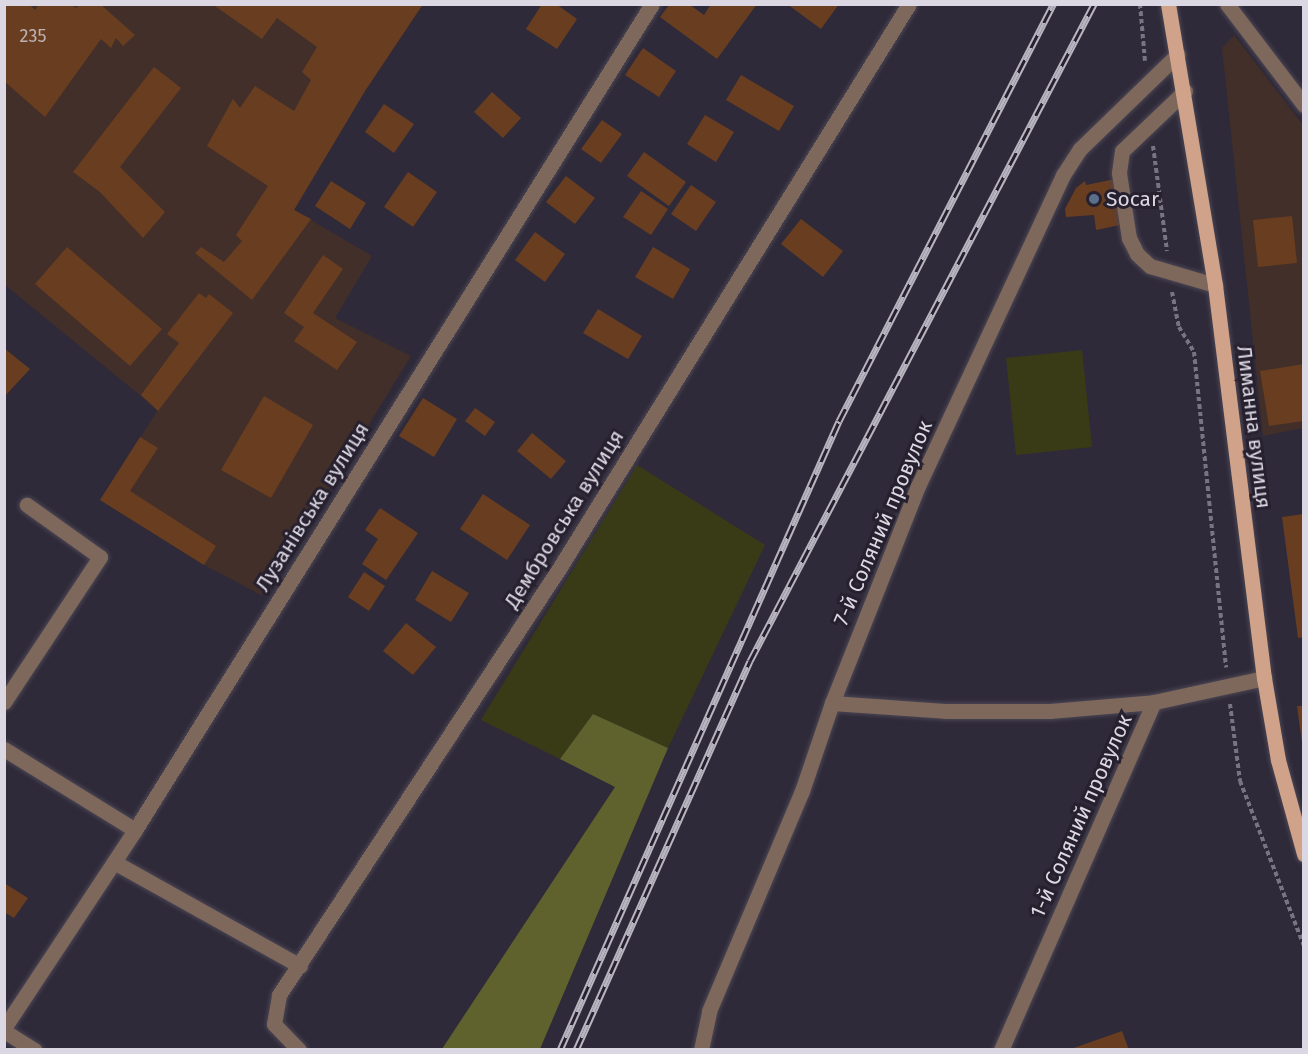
<!DOCTYPE html>
<html>
<head>
<meta charset="utf-8">
<style>
  body { margin:0 }
  #map { position:relative; width:1308px; height:1054px; overflow:hidden; background:#2f2a39; font-family:"Fira Sans",sans-serif }
  div>[style] { position:absolute }
  [style*='--x'] { left:calc(var(--x)*1px); top:calc(var(--y)*1px); width:calc(var(--w)*1px); rotate:calc(var(--a)*1deg) }
  .industrial>* { inset:0; background:#422f29 }
  .green>* { inset:0; background:#393b16 }
  .forest>* { inset:0; background:#5f622d }
  .building>* { inset:0; background:#693d20 }
  .path>* { height:4px; margin-top:-2px; transform-origin:0; background:repeating-linear-gradient(90deg,#787481 0 4.5px,transparent 0 7.5px) }
  .roads { filter:drop-shadow(0 0 2px #4b4654) drop-shadow(0 0 2px #4b4654) }
  .minor>* { height:15px; margin:-7.5px; padding:0 7.5px; transform-origin:7.5px; border-radius:7.5px; background:#7e685c }
  .major>* { height:15px; margin:-7.5px; padding:0 7.5px; transform-origin:7.5px; border-radius:7.5px; background:#cfa289 }
  .rail>* { height:7px; margin-top:-3.5px; transform-origin:0; background:repeating-linear-gradient(90deg,#26202f 0 14px,#b8b4c0 0 28px); box-sizing:border-box; border-block:2px solid #b8b4c0 }
  .dots>* { width:16px; height:16px; translate:-50% -50%; box-sizing:border-box; border:3px solid #26202f; border-radius:50% }
  span { translate:-50% -50%; white-space:nowrap; text-align:center; line-height:1.15; -webkit-text-stroke:6px #26202f; paint-order:stroke }
  .number-label { font-size:18px; color:#bfb1b2 }
  .number-label span { -webkit-text-stroke-width:0 }
  .poi-label { font-size:21px; color:#dcd8e3 }
  .left { translate:0 -50%; text-align:left }
  .street-label { font-size:21px; color:#dcd8e3 }
  .frame { position:absolute; inset:0; border:6px solid #dcd8e3; pointer-events:none }
</style>
</head>
<body>
<div id="map">
  <div class="industrial">
    <i style="clip-path:polygon(4px 5px,423px 5px,365px 91px,294px 210px,372px 256px,335px 318px,411px 356px,263px 596px,204px 565px,100px 500px,158px 410px,5px 285px)"></i>
    <i style="clip-path:polygon(1234px 35px,1303px 125px,1303px 428px,1263px 436px,1222px 48px)"></i>
  </div>
  <div class="green">
    <i style="clip-path:polygon(1082px 350px,1092px 447px,1016px 455px,1006px 358px)"></i>
    <i style="clip-path:polygon(637px 465px,765px 545px,668px 748px,593px 714px,560px 759px,481px 720px)"></i>
  </div>
  <div class="forest">
    <i style="clip-path:polygon(593px 714px,668px 748px,540px 1049px,442px 1049px,615px 787px,560px 759px)"></i>
  </div>
  <div class="building">
    <i style="clip-path:polygon(4px 4px,29px 4px,35px 10px,39px 4px,70px 4px,76px 8px,80px 4px,100px 4px,135px 35px,123px 46px,116px 38px,111px 48px,101px 39px,45px 117px,4px 81px)"></i>
    <i style="clip-path:polygon(212px 4px,423px 4px,365px 91px,294px 210px,311px 219px,252px 300px,195px 253px,201px 247px,224px 262px,242px 241px,236px 235px,268px 186px,207px 146px,233px 99px,240px 108px,255px 86px,294px 111px,311px 80px,302px 72px,317px 47px,277px 18px,262px 39px)"></i>
    <i style="clip-path:polygon(542px 4px,556px 4px,577px 19px,557px 49px,526px 29px)"></i>
    <i style="clip-path:polygon(711px 4px,757px 4px,717px 59px,660px 17px,669px 5px,690px 5px,704px 15px)"></i>
    <i style="clip-path:polygon(787px 4px,839px 4px,821px 29px)"></i>
    <i style="clip-path:polygon(643px 48px,676px 71px,659px 97px,625px 75px)"></i>
    <i style="clip-path:polygon(154px 67px,181px 88px,120px 167px,165px 212px,143px 238px,100px 192px,73px 172px)"></i>
    <i style="clip-path:polygon(741px 75px,794px 106px,779px 131px,726px 100px)"></i>
    <i style="clip-path:polygon(492px 92px,521px 118px,503px 138px,474px 112px)"></i>
    <i style="clip-path:polygon(384px 104px,414px 124px,394px 153px,365px 132px)"></i>
    <i style="clip-path:polygon(705px 115px,734px 132px,716px 162px,687px 144px)"></i>
    <i style="clip-path:polygon(602px 120px,622px 134px,601px 163px,581px 149px)"></i>
    <i style="clip-path:polygon(644px 152px,686px 182px,669px 206px,627px 176px)"></i>
    <i style="clip-path:polygon(408px 172px,437px 192px,413px 227px,384px 207px)"></i>
    <i style="clip-path:polygon(566px 176px,595px 198px,575px 224px,546px 202px)"></i>
    <i style="clip-path:polygon(1115px 179px,1120px 225px,1096px 230px,1094px 215px,1066px 217px,1065px 209px,1076px 188px,1085px 181px,1086px 185px)"></i>
    <i style="clip-path:polygon(331px 181px,366px 203px,350px 229px,315px 206px)"></i>
    <i style="clip-path:polygon(691px 185px,716px 202px,696px 231px,671px 214px)"></i>
    <i style="clip-path:polygon(641px 191px,668px 209px,651px 235px,623px 217px)"></i>
    <i style="clip-path:polygon(1292px 216px,1297px 263px,1258px 267px,1253px 220px)"></i>
    <i style="clip-path:polygon(801px 219px,843px 251px,823px 277px,781px 244px)"></i>
    <i style="clip-path:polygon(535px 232px,565px 254px,545px 282px,515px 260px)"></i>
    <i style="clip-path:polygon(67px 247px,162px 329px,130px 366px,35px 284px)"></i>
    <i style="clip-path:polygon(653px 247px,690px 269px,673px 299px,635px 277px)"></i>
    <i style="clip-path:polygon(323px 255px,343px 269px,313px 313px,357px 342px,337px 370px,294px 341px,304px 327px,284px 313px)"></i>
    <i style="clip-path:polygon(199px 293px,206px 298px,209px 294px,233px 313px,158px 411px,141px 395px,179px 343px,167px 334px)"></i>
    <i style="clip-path:polygon(598px 309px,642px 336px,628px 359px,583px 333px)"></i>
    <i style="clip-path:polygon(4px 348px,30px 369px,4px 397px)"></i>
    <i style="clip-path:polygon(1304px 364px,1304px 421px,1269px 426px,1260px 371px)"></i>
    <i style="clip-path:polygon(264px 396px,313px 425px,271px 498px,221px 470px)"></i>
    <i style="clip-path:polygon(423px 398px,457px 419px,434px 457px,399px 436px)"></i>
    <i style="clip-path:polygon(475px 408px,495px 422px,485px 436px,465px 421px)"></i>
    <i style="clip-path:polygon(532px 433px,566px 461px,551px 479px,517px 451px)"></i>
    <i style="clip-path:polygon(140px 437px,158px 448px,130px 491px,216px 546px,204px 565px,100px 500px)"></i>
    <i style="clip-path:polygon(483px 494px,530px 525px,507px 560px,460px 529px)"></i>
    <i style="clip-path:polygon(380px 508px,418px 533px,386px 580px,362px 564px,378px 539px,365px 530px)"></i>
    <i style="clip-path:polygon(1304px 514px,1304px 637px,1298px 638px,1282px 517px)"></i>
    <i style="clip-path:polygon(432px 571px,469px 593px,451px 622px,415px 600px)"></i>
    <i style="clip-path:polygon(364px 572px,385px 586px,369px 611px,348px 597px)"></i>
    <i style="clip-path:polygon(406px 623px,436px 647px,413px 675px,383px 651px)"></i>
    <i style="clip-path:polygon(1297px 706px,1304px 706px,1304px 743px,1302px 743px)"></i>
    <i style="clip-path:polygon(4px 883px,28px 898px,14px 918px,4px 912px)"></i>
    <i style="clip-path:polygon(1122px 1031px,1129px 1050px,1071px 1050px,1071px 1049px)"></i>
  </div>
  <div class="path">
    <i style="--x:1140;--y:4;--w:57;--a:85"></i>
    <i style="--x:1153;--y:146;--w:106;--a:82.4"></i>
    <i style="--x:1172;--y:292;--w:36;--a:79"></i>
    <i style="--x:1179;--y:327;--w:29;--a:59"></i>
    <i style="--x:1194;--y:352;--w:317;--a:84.2"></i>
    <i style="--x:1230;--y:704;--w:78;--a:82.6"></i>
    <i style="--x:1240;--y:781;--w:177;--a:68.8"></i>
  </div>
  <div class="roads">
    <div class="minor">
      <i style="--x:1227;--y:4;--w:127;--a:52.7"></i>
      <i style="--x:1185;--y:91;--w:87;--a:136.4"></i>
      <i style="--x:1122;--y:151;--w:22;--a:98"></i>
      <i style="--x:1119;--y:173;--w:66;--a:81.3"></i>
      <i style="--x:1129;--y:238;--w:18;--a:63"></i>
      <i style="--x:1137;--y:254;--w:18;--a:43"></i>
      <i style="--x:1150;--y:266;--w:68;--a:16.3"></i>
      <i style="--x:4;--y:702;--w:174;--a:-56.5"></i>
      <i style="--x:100;--y:557;--w:90;--a:-144.5"></i>
      <i style="--x:832;--y:703;--w:113;--a:4"></i>
      <i style="--x:945;--y:711;--w:105;--a:0"></i>
      <i style="--x:1050;--y:711;--w:104;--a:-4.9"></i>
      <i style="--x:4;--y:749;--w:154;--a:31.7"></i>
      <i style="--x:114;--y:862;--w:213;--a:29.2"></i>
      <i style="--x:4;--y:1028;--w:237;--a:-56.5"></i>
      <i style="--x:135;--y:830;--w:974;--a:-57.96"></i>
      <i style="--x:4;--y:1031;--w:36;--a:32"></i>
      <i style="--x:299;--y:1050;--w:36;--a:-134"></i>
      <i style="--x:274;--y:1024;--w:29;--a:-80"></i>
      <i style="--x:279;--y:995;--w:512;--a:-56.71"></i>
      <i style="--x:560;--y:567;--w:662;--a:-58.21"></i>
      <i style="--x:701;--y:1050;--w:40;--a:-78"></i>
      <i style="--x:709;--y:1011;--w:239;--a:-67.1"></i>
      <i style="--x:802;--y:791;--w:93;--a:-71.2"></i>
      <i style="--x:832;--y:703;--w:233;--a:-68.4"></i>
      <i style="--x:918;--y:486;--w:343;--a:-65"></i>
      <i style="--x:1063;--y:175;--w:31;--a:-57"></i>
      <i style="--x:1080;--y:149;--w:136;--a:-44.1"></i>
      <i style="--x:1001;--y:1050;--w:380;--a:-66.3"></i>
      <i style="--x:1154;--y:702;--w:113;--a:-12.3"></i>
    </div>
    <div class="major">
      <i style="--x:1168;--y:4;--w:285;--a:80.5"></i>
      <i style="--x:1215;--y:285;--w:396;--a:82.9"></i>
      <i style="--x:1264;--y:678;--w:83;--a:80.3"></i>
      <i style="--x:1278;--y:760;--w:98;--a:74.5"></i>
    </div>
  </div>
  <div class="rail">
    <i style="--x:560;--y:1050;--w:688;--a:-66.08"></i>
    <i style="--x:839;--y:421;--w:469;--a:-62.8"></i>
    <i style="--x:576;--y:1050;--w:426;--a:-65.9"></i>
    <i style="--x:750;--y:661;--w:742;--a:-62.36"></i>
  </div>
  <div class="dots">
    <i style="left:1094px;top:199px;background:#5c6f8a"></i>
  </div>
  <div class="number-label">
    <span style="left:33px;top:36px">235</span>
  </div>
  <div class="poi-label">
    <span class="left" style="left:1106px;top:199px">Socar</span>
  </div>
  <div class="street-label">
    <span style="left:1254px;top:427px;rotate:83deg">Лиманна вулиця</span>
    <span style="left:312px;top:507px;rotate:-58deg">Лузанівська вулиця</span>
    <span style="left:564px;top:519px;rotate:-58deg">Дембровська вулиця</span>
    <span style="left:883px;top:523px;rotate:-67deg">7-й Соляний провулок</span>
    <span style="left:1081px;top:816px;rotate:-66deg">1-й Соляний провулок</span>
  </div>
  <div class="frame"></div>
</div>
</body>
</html>
